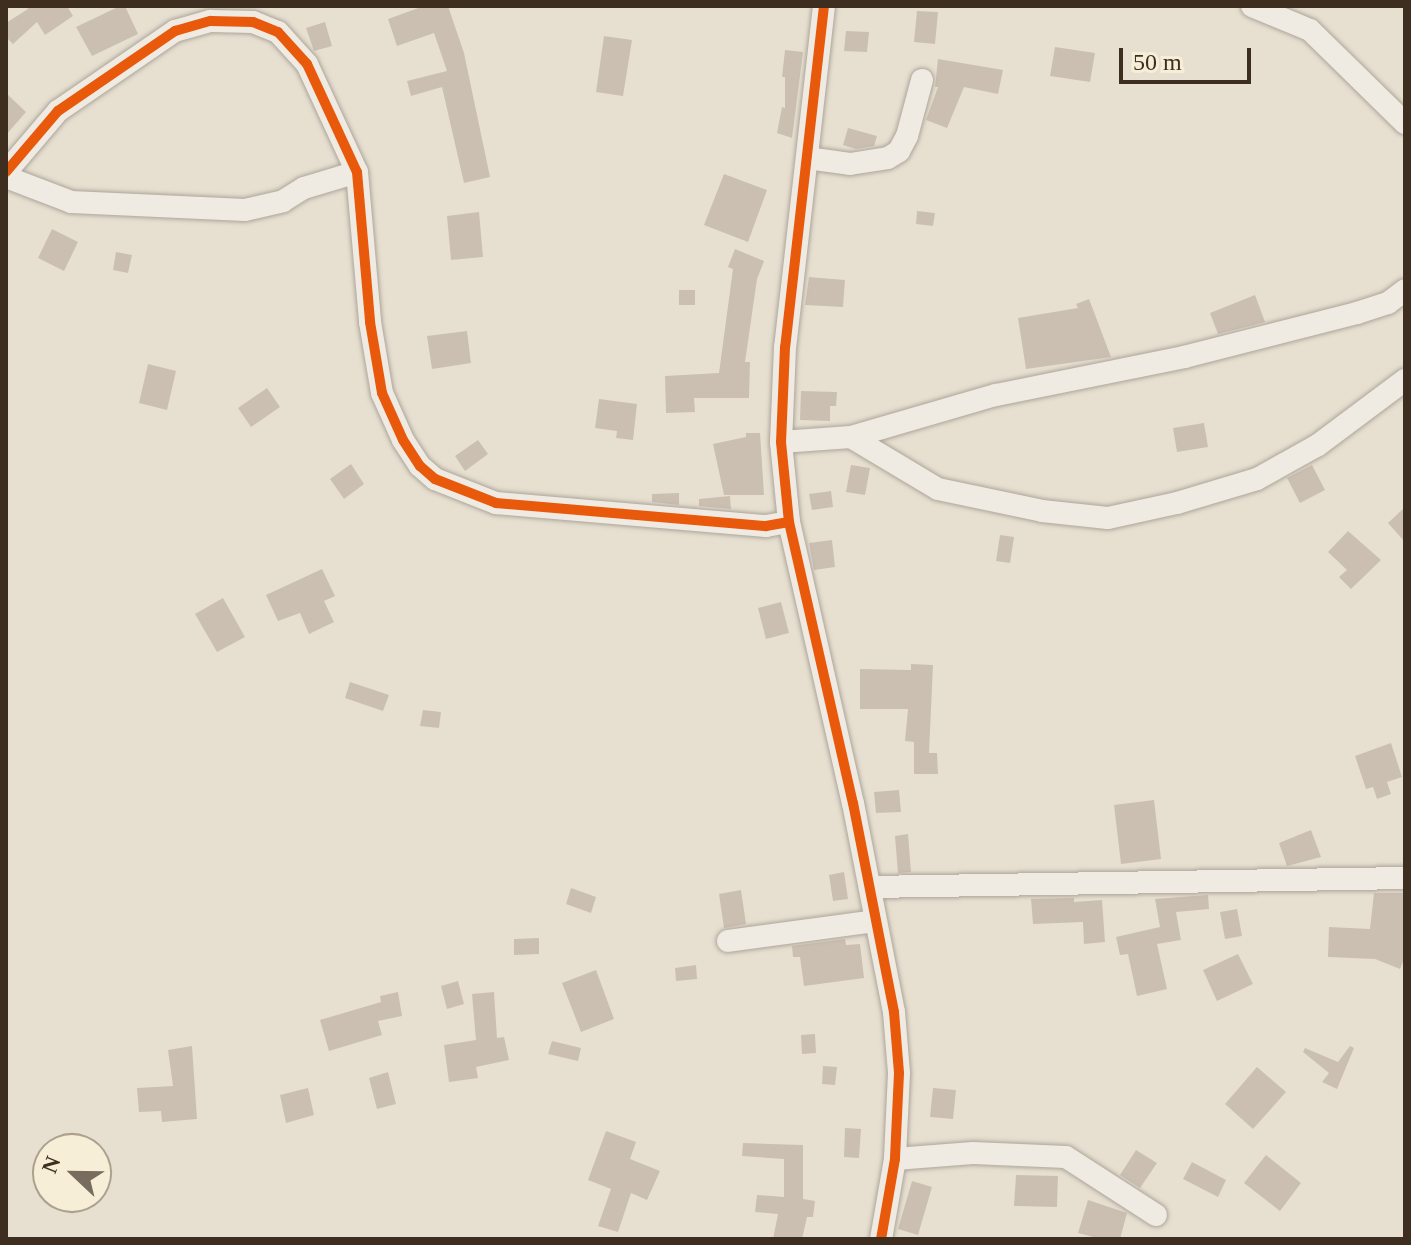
<!DOCTYPE html>
<html>
<head>
<meta charset="utf-8">
<style>
  body { margin:0 }
  #map { position:relative; width:1411px; height:1245px; overflow:hidden; background:#e7e0d1; font-family:"Times New Roman",serif }
  div>[style] { position:absolute }
  [style*='--x'] { left:calc(var(--x)*1px); top:calc(var(--y)*1px); width:calc(var(--w)*1px); rotate:calc(var(--a)*1deg) }
  .building>* { inset:0; background:#cbbfb2 }
  .roads { filter:drop-shadow(0 0 2px #ada599) drop-shadow(0 0 2px #ada599) }
  .minor>* { height:22px; margin:-11px; padding:0 11px; transform-origin:11px; border-radius:11px; background:#efebe3 }
  .cycleway>* { height:10px; margin:-5px; padding:0 5px; transform-origin:5px; border-radius:5px; background:#e8590c }
  span { translate:-50% -50%; white-space:nowrap; text-align:center; line-height:1.15; -webkit-text-stroke:7px #f7eed8; paint-order:stroke }
  .frame { position:absolute; inset:0; border:8px solid #3d2e20; pointer-events:none }
  .north { position:absolute; left:32px; top:1133px; width:80px; height:80px; box-sizing:border-box; background:#f7eed8; border:2px solid #ada18e; border-radius:50%; rotate:292deg; font-size:22px; font-weight:700; line-height:32px; text-align:center; color:#3d2e20 }
  .north::after { content:''; display:block; margin:auto; width:28px; height:36px; background:#786c5e; clip-path:polygon(50% 0,100% 100%,50% 72%,0 100%) }
  .scale { position:absolute; left:1119px; top:48px; width:132px; height:36px; box-sizing:border-box; border:4px solid #3d2e20; border-top:0; padding-left:10px; font-size:24px; line-height:28px; white-space:nowrap; color:#3d2e20; -webkit-text-stroke:6px #f7eed8; paint-order:stroke }
</style>
</head>
<body>
<div id="map">
  <div class="building">
    <i style="clip-path:polygon(26px 6px,67px 6px,73px 16px,45px 35px,37px 22px,13px 44px,6px 37px,6px 23px,28px 9px)"></i>
    <i style="clip-path:polygon(120px 6px,125px 6px,138px 34px,92px 56px,76px 27px)"></i>
    <i style="clip-path:polygon(424px 6px,448px 6px,464px 53px,490px 177px,464px 183px,442px 87px,411px 96px,407px 81px,447px 71px,434px 33px,397px 46px,388px 19px)"></i>
    <i style="clip-path:polygon(917px 11px,938px 12px,935px 44px,914px 42px)"></i>
    <i style="clip-path:polygon(325px 22px,332px 46px,314px 51px,306px 28px)"></i>
    <i style="clip-path:polygon(846px 31px,869px 32px,867px 52px,844px 51px)"></i>
    <i style="clip-path:polygon(604px 36px,632px 40px,623px 96px,596px 92px)"></i>
    <i style="clip-path:polygon(1055px 47px,1095px 53px,1090px 82px,1050px 76px)"></i>
    <i style="clip-path:polygon(785px 50px,803px 52px,792px 138px,777px 133px,782px 107px,785px 108px,785px 77px,782px 77px)"></i>
    <i style="clip-path:polygon(938px 59px,1003px 70px,998px 94px,964px 87px,947px 128px,926px 120px,938px 87px,935px 87px)"></i>
    <i style="clip-path:polygon(6px 93px,26px 112px,6px 135px)"></i>
    <i style="clip-path:polygon(848px 128px,877px 136px,874px 146px,856px 149px,843px 145px)"></i>
    <i style="clip-path:polygon(724px 174px,767px 190px,748px 242px,704px 225px)"></i>
    <i style="clip-path:polygon(917px 211px,935px 213px,933px 226px,916px 224px)"></i>
    <i style="clip-path:polygon(479px 212px,483px 257px,451px 260px,447px 216px)"></i>
    <i style="clip-path:polygon(52px 229px,78px 242px,64px 271px,38px 258px)"></i>
    <i style="clip-path:polygon(735px 249px,764px 261px,757px 279px,745px 362px,750px 362px,749px 398px,694px 398px,695px 412px,666px 413px,665px 376px,719px 373px,733px 269px,728px 267px)"></i>
    <i style="clip-path:polygon(116px 252px,132px 255px,128px 273px,113px 270px)"></i>
    <i style="clip-path:polygon(809px 277px,845px 280px,843px 307px,805px 305px)"></i>
    <i style="clip-path:polygon(679px 290px,695px 290px,695px 305px,679px 305px)"></i>
    <i style="clip-path:polygon(1255px 295px,1265px 322px,1218px 334px,1210px 313px)"></i>
    <i style="clip-path:polygon(1089px 299px,1111px 357px,1026px 369px,1018px 318px,1078px 308px,1076px 304px)"></i>
    <i style="clip-path:polygon(467px 331px,471px 363px,432px 369px,427px 336px)"></i>
    <i style="clip-path:polygon(148px 364px,176px 371px,167px 410px,139px 403px)"></i>
    <i style="clip-path:polygon(267px 388px,280px 407px,251px 427px,238px 408px)"></i>
    <i style="clip-path:polygon(801px 391px,837px 392px,836px 406px,830px 406px,830px 421px,800px 420px)"></i>
    <i style="clip-path:polygon(599px 399px,637px 404px,633px 440px,616px 438px,617px 431px,595px 428px)"></i>
    <i style="clip-path:polygon(1204px 423px,1208px 447px,1177px 452px,1173px 428px)"></i>
    <i style="clip-path:polygon(746px 433px,760px 433px,764px 495px,724px 495px,713px 444px,746px 437px)"></i>
    <i style="clip-path:polygon(478px 440px,488px 454px,465px 471px,455px 456px)"></i>
    <i style="clip-path:polygon(351px 464px,364px 484px,344px 499px,330px 479px)"></i>
    <i style="clip-path:polygon(851px 465px,870px 468px,865px 495px,846px 492px)"></i>
    <i style="clip-path:polygon(1312px 465px,1325px 490px,1300px 503px,1287px 478px)"></i>
    <i style="clip-path:polygon(831px 491px,833px 507px,812px 510px,809px 494px)"></i>
    <i style="clip-path:polygon(679px 493px,679px 505px,652px 502px,652px 494px)"></i>
    <i style="clip-path:polygon(730px 496px,731px 509px,699px 506px,699px 499px)"></i>
    <i style="clip-path:polygon(1405px 507px,1405px 542px,1388px 523px)"></i>
    <i style="clip-path:polygon(1348px 531px,1381px 560px,1351px 589px,1339px 577px,1347px 570px,1328px 552px)"></i>
    <i style="clip-path:polygon(1000px 535px,1014px 537px,1010px 563px,996px 561px)"></i>
    <i style="clip-path:polygon(832px 540px,835px 567px,814px 570px,809px 543px)"></i>
    <i style="clip-path:polygon(322px 569px,335px 596px,324px 601px,334px 622px,309px 634px,300px 613px,278px 621px,266px 595px)"></i>
    <i style="clip-path:polygon(223px 598px,245px 637px,217px 652px,195px 614px)"></i>
    <i style="clip-path:polygon(781px 602px,789px 633px,766px 639px,758px 608px)"></i>
    <i style="clip-path:polygon(911px 664px,933px 665px,929px 753px,937px 753px,938px 774px,914px 774px,914px 742px,905px 741px,908px 709px,860px 709px,860px 669px,911px 670px)"></i>
    <i style="clip-path:polygon(350px 682px,389px 695px,383px 711px,345px 698px)"></i>
    <i style="clip-path:polygon(423px 710px,441px 712px,439px 728px,420px 726px)"></i>
    <i style="clip-path:polygon(1391px 743px,1402px 777px,1387px 782px,1391px 794px,1377px 799px,1373px 787px,1366px 789px,1355px 756px)"></i>
    <i style="clip-path:polygon(899px 790px,901px 812px,876px 813px,874px 792px)"></i>
    <i style="clip-path:polygon(1154px 800px,1161px 859px,1121px 864px,1114px 805px)"></i>
    <i style="clip-path:polygon(1311px 830px,1321px 857px,1287px 866px,1279px 843px)"></i>
    <i style="clip-path:polygon(908px 834px,911px 872px,898px 873px,895px 836px)"></i>
    <i style="clip-path:polygon(844px 872px,848px 899px,833px 901px,829px 875px)"></i>
    <i style="clip-path:polygon(571px 888px,596px 897px,591px 913px,566px 904px)"></i>
    <i style="clip-path:polygon(741px 890px,746px 924px,724px 928px,719px 894px)"></i>
    <i style="clip-path:polygon(1374px 893px,1405px 893px,1405px 957px,1400px 969px,1375px 959px,1328px 957px,1329px 927px,1370px 929px)"></i>
    <i style="clip-path:polygon(1208px 895px,1209px 909px,1176px 912px,1181px 940px,1157px 944px,1167px 989px,1137px 996px,1128px 954px,1120px 955px,1116px 937px,1160px 927px,1155px 899px)"></i>
    <i style="clip-path:polygon(1074px 898px,1074px 902px,1102px 900px,1105px 942px,1084px 944px,1083px 922px,1033px 924px,1031px 899px)"></i>
    <i style="clip-path:polygon(1237px 909px,1242px 936px,1225px 939px,1220px 912px)"></i>
    <i style="clip-path:polygon(539px 938px,539px 954px,514px 955px,514px 939px)"></i>
    <i style="clip-path:polygon(845px 939px,846px 945px,860px 944px,864px 978px,804px 986px,800px 957px,793px 957px,792px 946px)"></i>
    <i style="clip-path:polygon(1238px 954px,1253px 984px,1217px 1001px,1203px 970px)"></i>
    <i style="clip-path:polygon(696px 965px,697px 979px,676px 981px,675px 968px)"></i>
    <i style="clip-path:polygon(596px 970px,614px 1019px,581px 1032px,562px 983px)"></i>
    <i style="clip-path:polygon(458px 981px,464px 1004px,447px 1009px,441px 986px)"></i>
    <i style="clip-path:polygon(398px 992px,402px 1016px,378px 1021px,382px 1035px,329px 1051px,320px 1020px,381px 1002px,380px 996px)"></i>
    <i style="clip-path:polygon(494px 992px,497px 1038px,504px 1037px,509px 1060px,476px 1067px,478px 1078px,449px 1082px,444px 1045px,476px 1040px,472px 994px)"></i>
    <i style="clip-path:polygon(815px 1034px,816px 1053px,802px 1054px,801px 1035px)"></i>
    <i style="clip-path:polygon(552px 1041px,581px 1048px,578px 1061px,548px 1054px)"></i>
    <i style="clip-path:polygon(192px 1046px,197px 1119px,162px 1122px,161px 1111px,139px 1112px,137px 1088px,173px 1086px,168px 1050px)"></i>
    <i style="clip-path:polygon(1350px 1046px,1354px 1048px,1337px 1089px,1322px 1082px,1329px 1073px,1303px 1052px,1305px 1048px,1338px 1062px)"></i>
    <i style="clip-path:polygon(823px 1066px,837px 1067px,835px 1085px,822px 1084px)"></i>
    <i style="clip-path:polygon(1257px 1067px,1286px 1092px,1253px 1129px,1225px 1104px)"></i>
    <i style="clip-path:polygon(388px 1072px,396px 1104px,377px 1109px,369px 1078px)"></i>
    <i style="clip-path:polygon(308px 1088px,314px 1115px,286px 1123px,280px 1095px)"></i>
    <i style="clip-path:polygon(933px 1088px,956px 1090px,953px 1119px,930px 1117px)"></i>
    <i style="clip-path:polygon(845px 1128px,861px 1129px,859px 1158px,844px 1157px)"></i>
    <i style="clip-path:polygon(606px 1131px,636px 1142px,630px 1159px,660px 1171px,647px 1200px,631px 1193px,618px 1232px,598px 1226px,611px 1189px,588px 1180px)"></i>
    <i style="clip-path:polygon(743px 1143px,803px 1145px,803px 1199px,815px 1201px,813px 1217px,807px 1217px,802px 1239px,773px 1239px,778px 1214px,755px 1212px,757px 1195px,784px 1197px,784px 1159px,742px 1156px)"></i>
    <i style="clip-path:polygon(1136px 1150px,1157px 1163px,1140px 1188px,1120px 1175px)"></i>
    <i style="clip-path:polygon(1266px 1155px,1301px 1183px,1280px 1211px,1244px 1183px)"></i>
    <i style="clip-path:polygon(1192px 1162px,1226px 1180px,1218px 1197px,1183px 1179px)"></i>
    <i style="clip-path:polygon(1016px 1175px,1058px 1176px,1057px 1207px,1014px 1206px)"></i>
    <i style="clip-path:polygon(912px 1181px,932px 1187px,918px 1235px,898px 1229px)"></i>
    <i style="clip-path:polygon(1088px 1200px,1127px 1213px,1120px 1239px,1101px 1239px,1078px 1233px)"></i>
  </div>
  <div class="roads">
    <div class="minor">
      <i style="--x:824;--y:6;--w:343;--a:96.5"></i>
      <i style="--x:785;--y:347;--w:95;--a:92.4"></i>
      <i style="--x:781;--y:442;--w:80;--a:84.3"></i>
      <i style="--x:789;--y:522;--w:288;--a:77.2"></i>
      <i style="--x:853;--y:803;--w:213;--a:78.9"></i>
      <i style="--x:894;--y:1012;--w:61;--a:85.3"></i>
      <i style="--x:899;--y:1073;--w:86;--a:92.7"></i>
      <i style="--x:895;--y:1159;--w:81;--a:99.9"></i>
      <i style="--x:1252;--y:6;--w:63;--a:22.5"></i>
      <i style="--x:1310;--y:30;--w:133;--a:44.4"></i>
      <i style="--x:807;--y:158;--w:43;--a:7.9"></i>
      <i style="--x:850;--y:164;--w:38;--a:-9"></i>
      <i style="--x:888;--y:158;--w:13;--a:-32"></i>
      <i style="--x:899;--y:151;--w:17;--a:-62"></i>
      <i style="--x:907;--y:136;--w:58;--a:-75"></i>
      <i style="--x:6;--y:172;--w:80;--a:-49.6"></i>
      <i style="--x:58;--y:111;--w:142;--a:-34.4"></i>
      <i style="--x:175;--y:31;--w:37;--a:-16"></i>
      <i style="--x:211;--y:21;--w:42;--a:1.4"></i>
      <i style="--x:253;--y:22;--w:27;--a:22"></i>
      <i style="--x:278;--y:32;--w:43;--a:47.8"></i>
      <i style="--x:307;--y:64;--w:119;--a:65.2"></i>
      <i style="--x:357;--y:172;--w:151;--a:85"></i>
      <i style="--x:370;--y:322;--w:72;--a:80.4"></i>
      <i style="--x:382;--y:393;--w:51;--a:65.9"></i>
      <i style="--x:403;--y:440;--w:31;--a:57"></i>
      <i style="--x:420;--y:466;--w:20;--a:41"></i>
      <i style="--x:435;--y:479;--w:66;--a:21.5"></i>
      <i style="--x:496;--y:503;--w:271;--a:4.9"></i>
      <i style="--x:766;--y:526;--w:23;--a:-10"></i>
      <i style="--x:6;--y:177;--w:70;--a:21"></i>
      <i style="--x:71;--y:202;--w:174;--a:2.6"></i>
      <i style="--x:245;--y:210;--w:39;--a:-13"></i>
      <i style="--x:283;--y:201;--w:25;--a:-32"></i>
      <i style="--x:304;--y:188;--w:55;--a:-16.8"></i>
      <i style="--x:851;--y:437;--w:101;--a:30.9"></i>
      <i style="--x:938;--y:489;--w:106;--a:11.9"></i>
      <i style="--x:1042;--y:511;--w:66;--a:6.1"></i>
      <i style="--x:1108;--y:518;--w:71;--a:-12.3"></i>
      <i style="--x:1177;--y:503;--w:84;--a:-16.7"></i>
      <i style="--x:1257;--y:479;--w:70;--a:-29.1"></i>
      <i style="--x:1318;--y:445;--w:109;--a:-36.8"></i>
      <i style="--x:781;--y:442;--w:70;--a:-4.1"></i>
      <i style="--x:851;--y:437;--w:151;--a:-16.2"></i>
      <i style="--x:996;--y:395;--w:192;--a:-11.4"></i>
      <i style="--x:1184;--y:357;--w:179;--a:-14.3"></i>
      <i style="--x:1357;--y:313;--w:33;--a:-18"></i>
      <i style="--x:1388;--y:303;--w:21;--a:-37"></i>
      <i style="--x:870;--y:887;--w:535;--a:-0.96"></i>
      <i style="--x:728;--y:941;--w:148;--a:-7.7"></i>
      <i style="--x:895;--y:1159;--w:78;--a:-4.4"></i>
      <i style="--x:973;--y:1153;--w:93;--a:2.5"></i>
      <i style="--x:1066;--y:1157;--w:107;--a:32.8"></i>
    </div>
  </div>
  <div class="cycleway">
    <i style="--x:824;--y:6;--w:343;--a:96.5"></i>
    <i style="--x:785;--y:347;--w:95;--a:92.4"></i>
    <i style="--x:781;--y:442;--w:80;--a:84.3"></i>
    <i style="--x:789;--y:522;--w:288;--a:77.2"></i>
    <i style="--x:853;--y:803;--w:213;--a:78.9"></i>
    <i style="--x:894;--y:1012;--w:61;--a:85.3"></i>
    <i style="--x:899;--y:1073;--w:86;--a:92.7"></i>
    <i style="--x:895;--y:1159;--w:81;--a:99.9"></i>
    <i style="--x:6;--y:172;--w:80;--a:-49.6"></i>
    <i style="--x:58;--y:111;--w:142;--a:-34.4"></i>
    <i style="--x:175;--y:31;--w:37;--a:-16"></i>
    <i style="--x:211;--y:21;--w:42;--a:1.4"></i>
    <i style="--x:253;--y:22;--w:27;--a:22"></i>
    <i style="--x:278;--y:32;--w:43;--a:47.8"></i>
    <i style="--x:307;--y:64;--w:119;--a:65.2"></i>
    <i style="--x:357;--y:172;--w:151;--a:85"></i>
    <i style="--x:370;--y:322;--w:72;--a:80.4"></i>
    <i style="--x:382;--y:393;--w:51;--a:65.9"></i>
    <i style="--x:403;--y:440;--w:31;--a:57"></i>
    <i style="--x:420;--y:466;--w:20;--a:41"></i>
    <i style="--x:435;--y:479;--w:66;--a:21.5"></i>
    <i style="--x:496;--y:503;--w:271;--a:4.9"></i>
    <i style="--x:766;--y:526;--w:23;--a:-10"></i>
  </div>
  <div class="frame"></div>
  <div class="north">N</div>
  <div class="scale">50 m</div>
</div>
</body>
</html>
